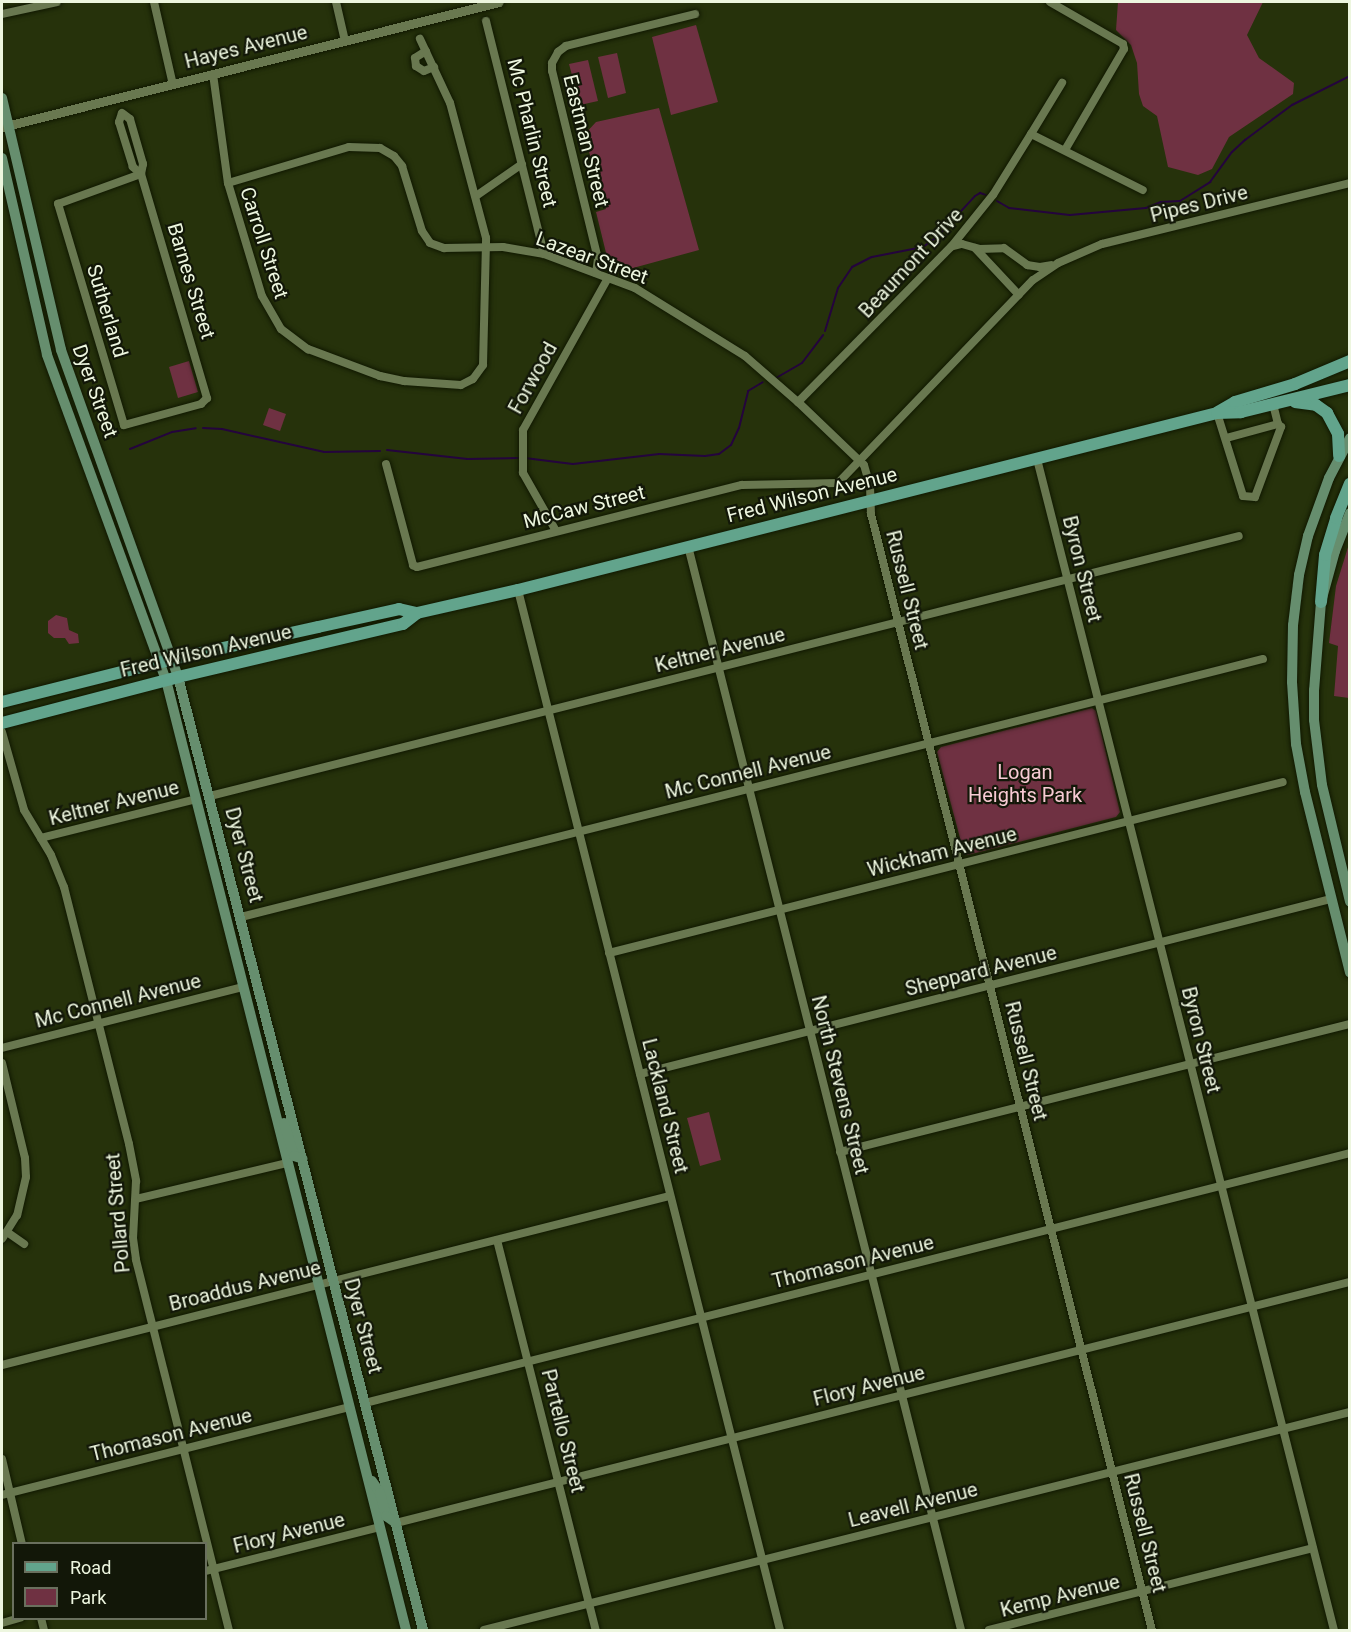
<!DOCTYPE html>
<html>
<head>
<meta charset="utf-8">
<style>
  body { margin:0 }
  #map { position:relative; width:1351px; height:1632px; overflow:hidden; background:#26320b; font-family:Roboto,sans-serif }
  div>[style] { position:absolute }
  [style*='--x'] { left:calc(var(--x)*1px); top:calc(var(--y)*1px); width:calc(var(--w)*1px); rotate:calc(var(--a)*1deg) }
  .green>* { inset:0; background:#6f3142 }
  .stream>* { height:2px; margin:-1px; padding:0 1px; transform-origin:1px; border-radius:1px; background:#24043d }
  .roads { filter:drop-shadow(0 0 2px #101800) drop-shadow(0 0 2px #101800) }
  .minor>* { height:8px; margin:-4px; padding:0 4px; transform-origin:4px; border-radius:4px; background:#697850 }
  .tertiary>* { height:9px; margin:-4.5px; padding:0 4.5px; transform-origin:4.5px; border-radius:4.5px; background:#697850 }
  .secondary>* { height:10px; margin:-5px; padding:0 5px; transform-origin:5px; border-radius:5px; background:#668e6e }
  .primary>* { height:12px; margin:-6px; padding:0 6px; transform-origin:6px; border-radius:6px; background:#62a48c }
  span { translate:-50% -50%; white-space:nowrap; text-align:center; line-height:1.15; -webkit-text-stroke:4.5px #121708; paint-order:stroke }
  .street-label { font-size:20px; color:#edf6df }
  .park-label { font-size:20px; color:#f7cad3 }
  .frame { position:absolute; inset:0; border:3px solid #edf6df; pointer-events:none }
  .legend { position:absolute; left:12px; top:1542px; width:195px; height:78px; box-sizing:border-box; background:#121708; border:2px solid #6a705e; margin:0; padding:8px 10px; list-style:none; font-size:18px; color:#edf6df }
  .legend li { display:flex; align-items:center; gap:12px; height:30px }
  .legend b { width:30px; border:2px solid #6a705e }
</style>
</head>
<body>
<div id="map">
  <div class="green">
    <i style="clip-path:polygon(1118px 2px,1263px 2px,1247px 35px,1259px 58px,1294px 83px,1293px 94px,1229px 137px,1212px 169px,1198px 175px,1168px 167px,1157px 116px,1143px 106px,1139px 94px,1137px 63px,1131px 45px,1116px 30px)"></i>
    <i style="clip-path:polygon(696px 25px,718px 102px,671px 115px,652px 37px)"></i>
    <i style="clip-path:polygon(617px 53px,626px 93px,608px 98px,598px 57px)"></i>
    <i style="clip-path:polygon(588px 60px,598px 101px,580px 105px,569px 64px)"></i>
    <i style="clip-path:polygon(659px 108px,699px 250px,622px 271px,608px 261px,596px 212px,606px 209px,584px 135px,596px 122px)"></i>
    <i style="clip-path:polygon(189px 361px,198px 392px,178px 398px,169px 367px)"></i>
    <i style="clip-path:polygon(269px 408px,286px 414px,280px 431px,263px 425px)"></i>
    <i style="clip-path:polygon(1349px 544px,1350px 698px,1349px 698px,1334px 696px,1338px 646px,1329px 643px,1336px 586px)"></i>
    <i style="clip-path:polygon(56px 615px,67px 618px,69px 630px,78px 634px,79px 643px,69px 644px,65px 638px,54px 638px,48px 633px,48px 621px)"></i>
    <i style="clip-path:polygon(1092px 708px,1096px 711px,1120px 812px,1116px 817px,968px 855px,964px 853px,937px 752px,941px 747px)"></i>
    <i style="clip-path:polygon(709px 1112px,721px 1160px,700px 1166px,687px 1118px)"></i>
  </div>
  <div class="stream">
    <i style="--x:997;--y:201;--w:14;--a:30"></i>
    <i style="--x:1009;--y:208;--w:61;--a:6.5"></i>
    <i style="--x:1070;--y:215;--w:76;--a:-5.3"></i>
    <i style="--x:1146;--y:208;--w:16;--a:-22"></i>
    <i style="--x:1161;--y:202;--w:19;--a:-3"></i>
    <i style="--x:1180;--y:201;--w:36;--a:-32"></i>
    <i style="--x:1210;--y:182;--w:37;--a:-54"></i>
    <i style="--x:1232;--y:152;--w:18;--a:-43"></i>
    <i style="--x:1245;--y:140;--w:59;--a:-36.7"></i>
    <i style="--x:1292;--y:105;--w:65;--a:-26.6"></i>
    <i style="--x:825;--y:331;--w:45;--a:-73.2"></i>
    <i style="--x:838;--y:288;--w:25;--a:-56"></i>
    <i style="--x:852;--y:267;--w:22;--a:-27"></i>
    <i style="--x:872;--y:257;--w:52;--a:-11.1"></i>
    <i style="--x:923;--y:247;--w:19;--a:-36"></i>
    <i style="--x:938;--y:236;--w:54;--a:-47.2"></i>
    <i style="--x:975;--y:196;--w:6;--a:-31"></i>
    <i style="--x:980;--y:193;--w:6;--a:18"></i>
    <i style="--x:776;--y:378;--w:30;--a:-30"></i>
    <i style="--x:802;--y:363;--w:35;--a:-53"></i>
    <i style="--x:203;--y:428;--w:19;--a:3"></i>
    <i style="--x:222;--y:429;--w:105;--a:12.7"></i>
    <i style="--x:324;--y:452;--w:56;--a:-1"></i>
    <i style="--x:130;--y:449;--w:45;--a:-22"></i>
    <i style="--x:172;--y:432;--w:24;--a:-9"></i>
    <i style="--x:387;--y:450;--w:81;--a:6.4"></i>
    <i style="--x:467;--y:459;--w:52;--a:-1.1"></i>
    <i style="--x:525;--y:458;--w:48;--a:7.1"></i>
    <i style="--x:573;--y:464;--w:87;--a:-6.6"></i>
    <i style="--x:659;--y:454;--w:46;--a:2.5"></i>
    <i style="--x:705;--y:456;--w:14;--a:-8"></i>
    <i style="--x:719;--y:454;--w:15;--a:-37"></i>
    <i style="--x:731;--y:445;--w:19;--a:-65"></i>
    <i style="--x:739;--y:428;--w:38;--a:-76"></i>
    <i style="--x:748;--y:391;--w:17;--a:-31"></i>
  </div>
  <div class="roads">
    <div class="minor">
      <i style="--x:154;--y:2;--w:85;--a:77.1"></i>
      <i style="--x:336;--y:2;--w:39;--a:77"></i>
      <i style="--x:1050;--y:2;--w:84;--a:29.9"></i>
      <i style="--x:1123;--y:44;--w:5;--a:79"></i>
      <i style="--x:1124;--y:49;--w:117;--a:120.3"></i>
      <i style="--x:2;--y:14;--w:56;--a:-12.3"></i>
      <i style="--x:486;--y:21;--w:240;--a:76"></i>
      <i style="--x:426;--y:51;--w:13;--a:148"></i>
      <i style="--x:415;--y:58;--w:8;--a:83"></i>
      <i style="--x:416;--y:66;--w:9;--a:32"></i>
      <i style="--x:424;--y:71;--w:11;--a:-22"></i>
      <i style="--x:213;--y:74;--w:110;--a:82.2"></i>
      <i style="--x:228;--y:183;--w:118;--a:73.3"></i>
      <i style="--x:262;--y:296;--w:38;--a:60"></i>
      <i style="--x:281;--y:329;--w:34;--a:37"></i>
      <i style="--x:308;--y:349;--w:77;--a:20.6"></i>
      <i style="--x:380;--y:376;--w:25;--a:12"></i>
      <i style="--x:404;--y:381;--w:57;--a:4"></i>
      <i style="--x:461;--y:385;--w:13;--a:-27"></i>
      <i style="--x:473;--y:379;--w:17;--a:-54"></i>
      <i style="--x:483;--y:365;--w:127;--a:-88.6"></i>
      <i style="--x:486;--y:238;--w:140;--a:-104.9"></i>
      <i style="--x:450;--y:103;--w:71;--a:-115.1"></i>
      <i style="--x:122;--y:113;--w:10;--a:37"></i>
      <i style="--x:130;--y:119;--w:47;--a:73.9"></i>
      <i style="--x:143;--y:164;--w:10;--a:101"></i>
      <i style="--x:141;--y:174;--w:11;--a:-139"></i>
      <i style="--x:133;--y:167;--w:47;--a:-107.3"></i>
      <i style="--x:119;--y:122;--w:9;--a:-72"></i>
      <i style="--x:1031;--y:134;--w:60;--a:-58.7"></i>
      <i style="--x:141;--y:174;--w:234;--a:73.6"></i>
      <i style="--x:207;--y:398;--w:8;--a:135"></i>
      <i style="--x:201;--y:404;--w:80;--a:164.7"></i>
      <i style="--x:124;--y:425;--w:231;--a:-106.6"></i>
      <i style="--x:58;--y:204;--w:88;--a:-19.9"></i>
      <i style="--x:228;--y:183;--w:126;--a:-16.6"></i>
      <i style="--x:349;--y:147;--w:31;--a:2"></i>
      <i style="--x:380;--y:148;--w:16;--a:30"></i>
      <i style="--x:394;--y:156;--w:13;--a:51"></i>
      <i style="--x:402;--y:166;--w:68;--a:72.9"></i>
      <i style="--x:422;--y:231;--w:14;--a:56"></i>
      <i style="--x:430;--y:243;--w:15;--a:20"></i>
      <i style="--x:444;--y:248;--w:59;--a:-1"></i>
      <i style="--x:503;--y:247;--w:42;--a:9.7"></i>
      <i style="--x:544;--y:254;--w:97;--a:20.5"></i>
      <i style="--x:635;--y:288;--w:129;--a:31.7"></i>
      <i style="--x:745;--y:356;--w:70;--a:41"></i>
      <i style="--x:798;--y:402;--w:91;--a:43.7"></i>
      <i style="--x:864;--y:465;--w:22;--a:74"></i>
      <i style="--x:870;--y:486;--w:28;--a:88"></i>
      <i style="--x:871;--y:514;--w:1151;--a:75.87"></i>
      <i style="--x:476;--y:196;--w:56;--a:-34.8"></i>
      <i style="--x:953;--y:246;--w:9;--a:-13"></i>
      <i style="--x:962;--y:244;--w:18;--a:16"></i>
      <i style="--x:979;--y:249;--w:25;--a:-2"></i>
      <i style="--x:1004;--y:248;--w:29;--a:36"></i>
      <i style="--x:1027;--y:265;--w:13;--a:9"></i>
      <i style="--x:1040;--y:267;--w:11;--a:-10"></i>
      <i style="--x:975;--y:248;--w:64;--a:46.9"></i>
      <i style="--x:596;--y:273;--w:14;--a:-82"></i>
      <i style="--x:598;--y:259;--w:194;--a:-103.7"></i>
      <i style="--x:552;--y:71;--w:8;--a:-90"></i>
      <i style="--x:552;--y:63;--w:13;--a:-61"></i>
      <i style="--x:558;--y:52;--w:10;--a:-37"></i>
      <i style="--x:566;--y:46;--w:133;--a:-13.9"></i>
      <i style="--x:798;--y:402;--w:218;--a:-45.4"></i>
      <i style="--x:951;--y:247;--w:67;--a:-51.1"></i>
      <i style="--x:993;--y:195;--w:72;--a:-58.1"></i>
      <i style="--x:1031;--y:134;--w:125;--a:26.6"></i>
      <i style="--x:1273;--y:404;--w:21;--a:76"></i>
      <i style="--x:1217;--y:413;--w:87;--a:72.6"></i>
      <i style="--x:1243;--y:496;--w:12;--a:5"></i>
      <i style="--x:1255;--y:497;--w:75;--a:-69.6"></i>
      <i style="--x:1281;--y:427;--w:4;--a:-135"></i>
      <i style="--x:1278;--y:424;--w:54;--a:164.9"></i>
      <i style="--x:1037;--y:459;--w:1208;--a:75.77"></i>
      <i style="--x:386;--y:464;--w:105;--a:75"></i>
      <i style="--x:413;--y:565;--w:4;--a:27"></i>
      <i style="--x:417;--y:567;--w:335;--a:-14.2"></i>
      <i style="--x:742;--y:485;--w:96;--a:-1.2"></i>
      <i style="--x:838;--y:483;--w:281;--a:-46.2"></i>
      <i style="--x:1033;--y:280;--w:30;--a:-34"></i>
      <i style="--x:1058;--y:263;--w:48;--a:-23.4"></i>
      <i style="--x:1102;--y:244;--w:255;--a:-13.8"></i>
      <i style="--x:556;--y:531;--w:67;--a:-119.6"></i>
      <i style="--x:523;--y:473;--w:43;--a:-90"></i>
      <i style="--x:523;--y:430;--w:174;--a:-60.8"></i>
      <i style="--x:688;--y:546;--w:1118;--a:75.86"></i>
      <i style="--x:518;--y:590;--w:1072;--a:75.86"></i>
      <i style="--x:2;--y:732;--w:81;--a:74.2"></i>
      <i style="--x:24;--y:810;--w:52;--a:59"></i>
      <i style="--x:51;--y:855;--w:35;--a:68"></i>
      <i style="--x:64;--y:887;--w:265;--a:75.8"></i>
      <i style="--x:129;--y:1144;--w:38;--a:79"></i>
      <i style="--x:136;--y:1181;--w:57;--a:93"></i>
      <i style="--x:133;--y:1238;--w:22;--a:82"></i>
      <i style="--x:136;--y:1260;--w:382;--a:75.9"></i>
      <i style="--x:210;--y:796;--w:1061;--a:-14.18"></i>
      <i style="--x:41;--y:838;--w:160;--a:-14.1"></i>
      <i style="--x:241;--y:917;--w:1054;--a:-14.17"></i>
      <i style="--x:609;--y:953;--w:695;--a:-14.24"></i>
      <i style="--x:2;--y:1048;--w:249;--a:-14.2"></i>
      <i style="--x:2;--y:1063;--w:98;--a:76.4"></i>
      <i style="--x:25;--y:1158;--w:19;--a:87"></i>
      <i style="--x:26;--y:1177;--w:39;--a:103"></i>
      <i style="--x:17;--y:1215;--w:28;--a:122"></i>
      <i style="--x:640;--y:1074;--w:713;--a:-14.21"></i>
      <i style="--x:840;--y:1152;--w:526;--a:-14.09"></i>
      <i style="--x:136;--y:1199;--w:155;--a:-13.4"></i>
      <i style="--x:7;--y:1232;--w:21;--a:35"></i>
      <i style="--x:497;--y:1240;--w:402;--a:75.8"></i>
      <i style="--x:2;--y:1365;--w:689;--a:-14.2"></i>
      <i style="--x:365;--y:1403;--w:1016;--a:-14.24"></i>
      <i style="--x:2;--y:1459;--w:87;--a:76.8"></i>
      <i style="--x:2;--y:1495;--w:359;--a:-14.2"></i>
      <i style="--x:396;--y:1523;--w:984;--a:-14.18"></i>
      <i style="--x:206;--y:1571;--w:179;--a:-14.2"></i>
      <i style="--x:41;--y:1618;--w:12;--a:76"></i>
      <i style="--x:2;--y:1623;--w:19;--a:-16"></i>
      <i style="--x:484;--y:1630;--w:893;--a:-14.13"></i>
      <i style="--x:989;--y:1630;--w:334;--a:-14.2"></i>
    </div>
    <div class="tertiary">
      <i style="--x:2;--y:127;--w:512;--a:-14.12"></i>
    </div>
    <div class="secondary">
      <i style="--x:2;--y:98;--w:259;--a:76.8"></i>
      <i style="--x:61;--y:350;--w:347;--a:70.3"></i>
      <i style="--x:178;--y:677;--w:984;--a:75.58"></i>
      <i style="--x:2;--y:158;--w:202;--a:77.1"></i>
      <i style="--x:47;--y:355;--w:346;--a:69.9"></i>
      <i style="--x:166;--y:680;--w:980;--a:75.82"></i>
      <i style="--x:1350;--y:438;--w:45;--a:117.7"></i>
      <i style="--x:1329;--y:478;--w:62;--a:109.9"></i>
      <i style="--x:1308;--y:536;--w:40;--a:103"></i>
      <i style="--x:1299;--y:575;--w:50;--a:96.8"></i>
      <i style="--x:1293;--y:625;--w:57;--a:91"></i>
      <i style="--x:1292;--y:682;--w:62;--a:86.3"></i>
      <i style="--x:1296;--y:744;--w:49;--a:79.4"></i>
      <i style="--x:1305;--y:792;--w:186;--a:76"></i>
      <i style="--x:1350;--y:513;--w:41;--a:111.5"></i>
      <i style="--x:1335;--y:551;--w:53;--a:105.4"></i>
      <i style="--x:1321;--y:602;--w:88;--a:94.5"></i>
      <i style="--x:1314;--y:690;--w:30;--a:90"></i>
      <i style="--x:1314;--y:720;--w:65;--a:83"></i>
      <i style="--x:1322;--y:785;--w:120;--a:76.5"></i>
      <i style="--x:284;--y:1123;--w:34;--a:73"></i>
      <i style="--x:294;--y:1156;--w:9;--a:18"></i>
      <i style="--x:372;--y:1481;--w:14;--a:56"></i>
      <i style="--x:380;--y:1493;--w:24;--a:75"></i>
      <i style="--x:386;--y:1516;--w:12;--a:35"></i>
    </div>
    <div class="primary">
      <i style="--x:1295;--y:402;--w:21;--a:8"></i>
      <i style="--x:1316;--y:405;--w:14;--a:36"></i>
      <i style="--x:1327;--y:413;--w:24;--a:62"></i>
      <i style="--x:1338;--y:434;--w:22;--a:87"></i>
      <i style="--x:1218;--y:412;--w:20;--a:-30"></i>
      <i style="--x:1235;--y:402;--w:63;--a:-16.7"></i>
      <i style="--x:1295;--y:384;--w:60;--a:-22.7"></i>
      <i style="--x:1321;--y:602;--w:47;--a:-85.1"></i>
      <i style="--x:1325;--y:555;--w:39;--a:-73"></i>
      <i style="--x:1336;--y:518;--w:37;--a:-68"></i>
      <i style="--x:2;--y:702;--w:176;--a:-14.1"></i>
      <i style="--x:173;--y:659;--w:148;--a:-12.4"></i>
      <i style="--x:318;--y:627;--w:83;--a:-12.5"></i>
      <i style="--x:399;--y:609;--w:18;--a:13"></i>
      <i style="--x:417;--y:613;--w:104;--a:-12.8"></i>
      <i style="--x:518;--y:590;--w:721;--a:-14.21"></i>
      <i style="--x:1217;--y:413;--w:24;--a:-2"></i>
      <i style="--x:1241;--y:412;--w:112;--a:-13.9"></i>
      <i style="--x:2;--y:723;--w:182;--a:-14.6"></i>
      <i style="--x:178;--y:677;--w:231;--a:-13.3"></i>
      <i style="--x:403;--y:624;--w:18;--a:-38"></i>
    </div>
  </div>
  <div class="street-label">
    <span style="left:246px;top:47px;rotate:-14deg">Hayes Avenue</span>
    <span style="left:532px;top:133px;rotate:76deg">Mc Pharlin Street</span>
    <span style="left:586px;top:141px;rotate:76deg">Eastman Street</span>
    <span style="left:1199px;top:204px;rotate:-14deg">Pipes Drive</span>
    <span style="left:264px;top:243px;rotate:72deg">Carroll Street</span>
    <span style="left:592px;top:258px;rotate:20deg">Lazear Street</span>
    <span style="left:911px;top:263px;rotate:-47deg">Beaumont Drive</span>
    <span style="left:191px;top:281px;rotate:73deg">Barnes Street</span>
    <span style="left:107px;top:311px;rotate:73deg">Sutherland</span>
    <span style="left:533px;top:378px;rotate:-61deg">Forwood</span>
    <span style="left:95px;top:391px;rotate:70deg">Dyer Street</span>
    <span style="left:812px;top:495px;rotate:-14deg">Fred Wilson Avenue</span>
    <span style="left:584px;top:507px;rotate:-14deg">McCaw Street</span>
    <span style="left:1082px;top:569px;rotate:76deg">Byron Street</span>
    <span style="left:907px;top:590px;rotate:76deg">Russell Street</span>
    <span style="left:720px;top:650px;rotate:-14deg">Keltner Avenue</span>
    <span style="left:206px;top:651px;rotate:-13deg">Fred Wilson Avenue</span>
    <span style="left:748px;top:772px;rotate:-14deg">Mc Connell Avenue</span>
    <span style="left:114px;top:803px;rotate:-14deg">Keltner Avenue</span>
    <span style="left:942px;top:852px;rotate:-14deg">Wickham Avenue</span>
    <span style="left:244px;top:855px;rotate:75deg">Dyer Street</span>
    <span style="left:981px;top:971px;rotate:-14deg">Sheppard Avenue</span>
    <span style="left:118px;top:1001px;rotate:-14deg">Mc Connell Avenue</span>
    <span style="left:1201px;top:1040px;rotate:76deg">Byron Street</span>
    <span style="left:1026px;top:1061px;rotate:76deg">Russell Street</span>
    <span style="left:840px;top:1085px;rotate:76deg">North Stevens Street</span>
    <span style="left:665px;top:1106px;rotate:76deg">Lackland Street</span>
    <span style="left:118px;top:1213px;rotate:-95deg">Pollard Street</span>
    <span style="left:853px;top:1262px;rotate:-14deg">Thomason Avenue</span>
    <span style="left:245px;top:1286px;rotate:-14deg">Broaddus Avenue</span>
    <span style="left:363px;top:1326px;rotate:75deg">Dyer Street</span>
    <span style="left:869px;top:1386px;rotate:-14deg">Flory Avenue</span>
    <span style="left:563px;top:1431px;rotate:76deg">Partello Street</span>
    <span style="left:171px;top:1435px;rotate:-14deg">Thomason Avenue</span>
    <span style="left:913px;top:1505px;rotate:-14deg">Leavell Avenue</span>
    <span style="left:289px;top:1533px;rotate:-14deg">Flory Avenue</span>
    <span style="left:1145px;top:1533px;rotate:76deg">Russell Street</span>
    <span style="left:1060px;top:1596px;rotate:-14deg">Kemp Avenue</span>
  </div>
  <div class="park-label">
    <span style="left:1025px;top:784px">Logan<br>Heights Park</span>
  </div>
  <div class="frame"></div>
  <ul class="legend">
  <li><b style="height:8px;background:#62a48c"></b>Road</li>
  <li><b style="height:16px;background:#6f3142"></b>Park</li>
  </ul>
</div>
</body>
</html>
